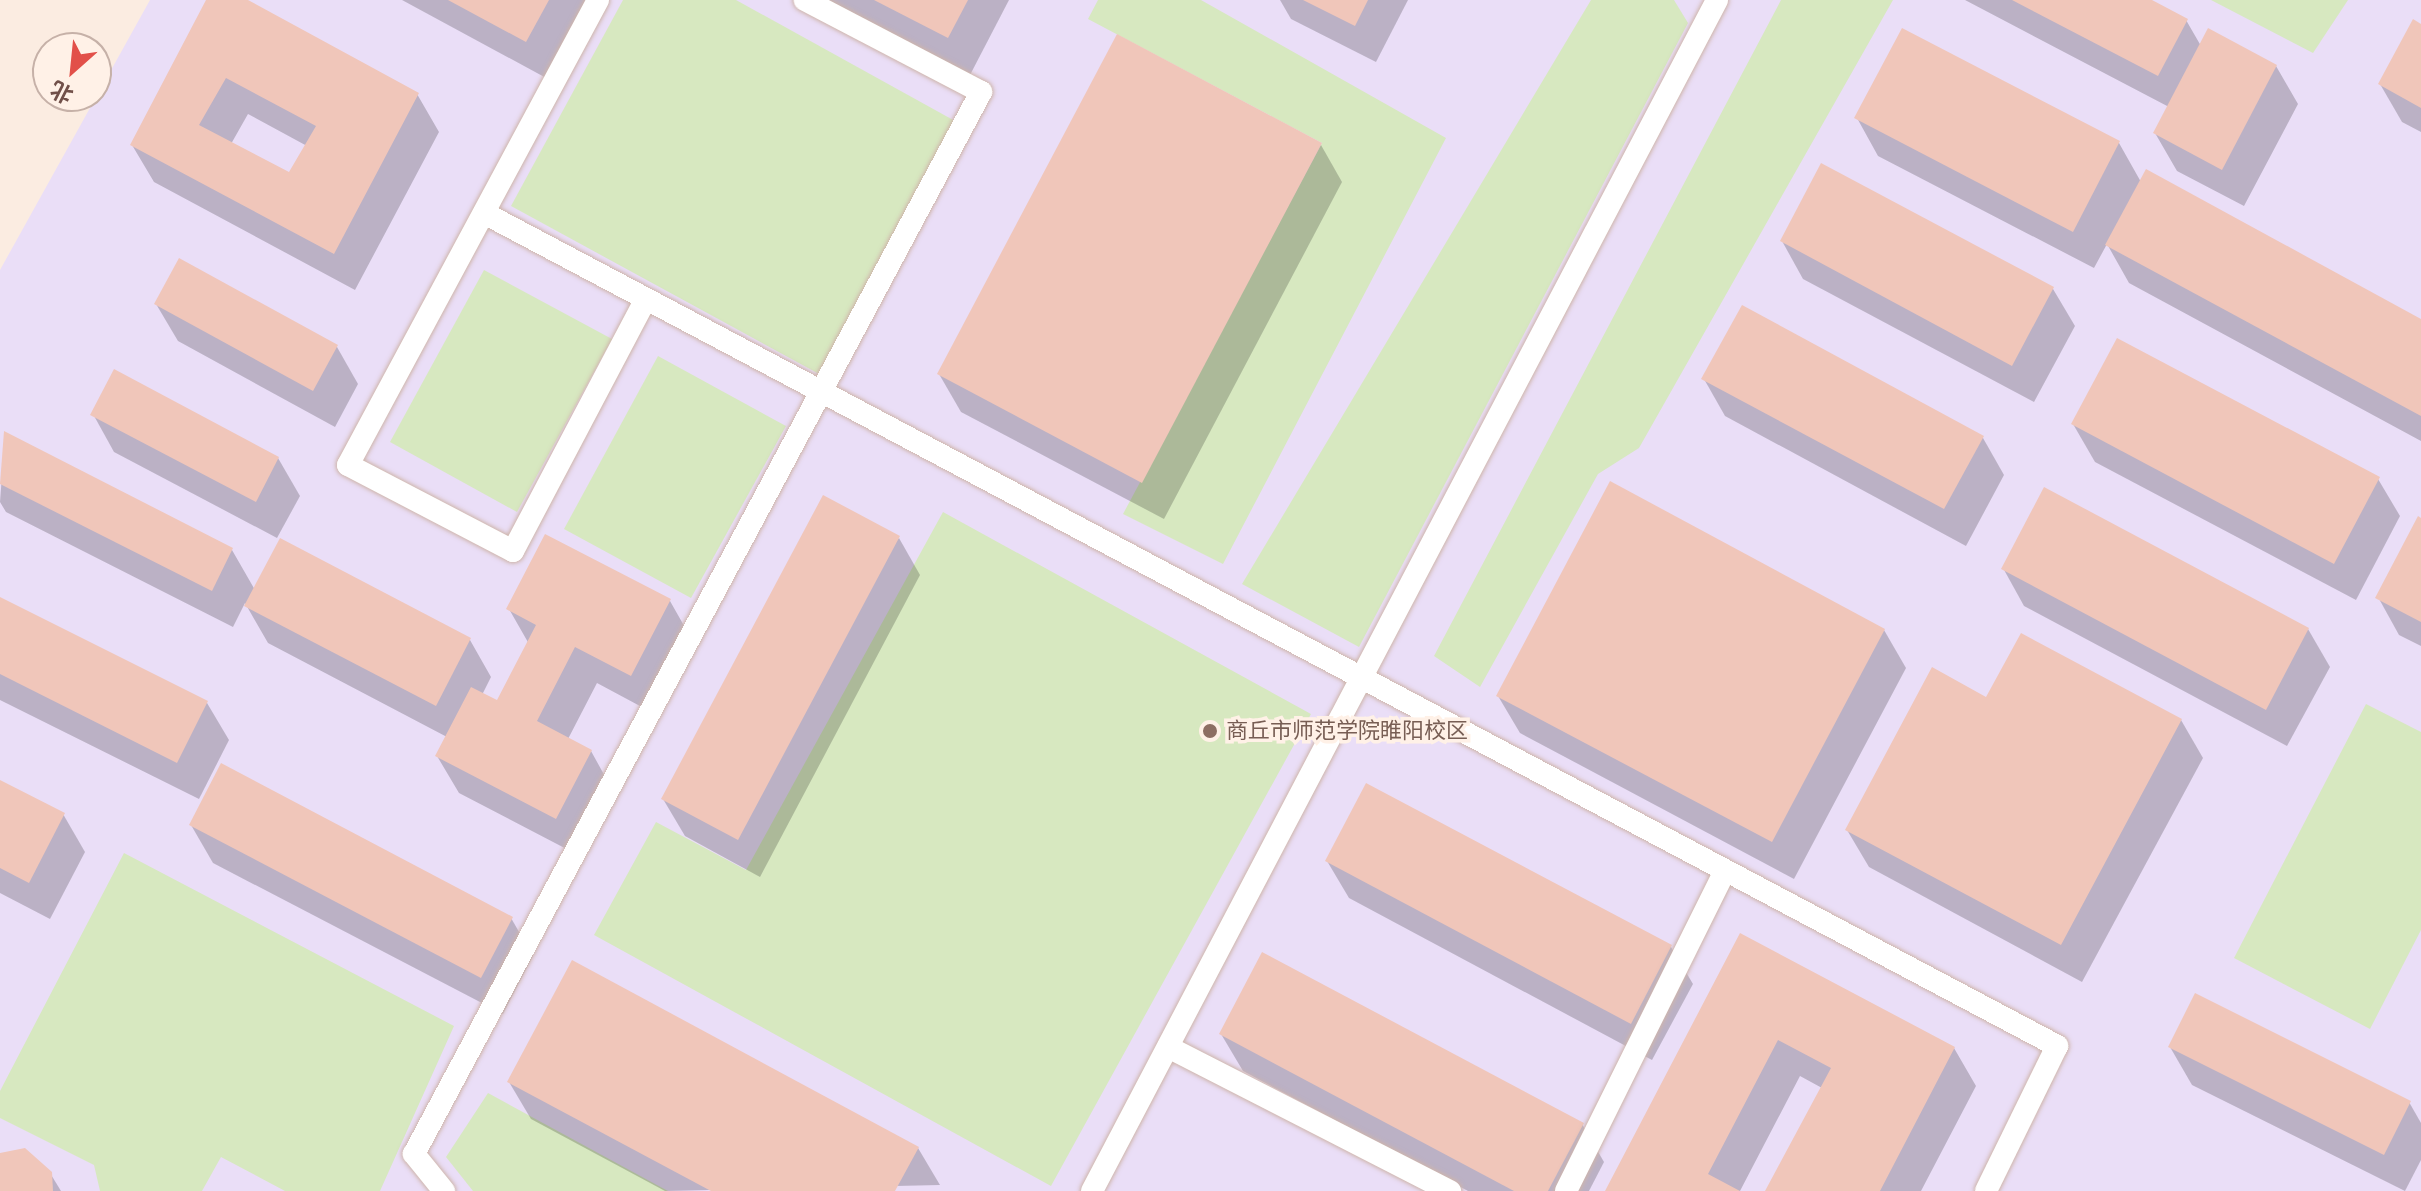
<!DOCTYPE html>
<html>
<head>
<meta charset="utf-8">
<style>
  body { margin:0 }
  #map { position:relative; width:2421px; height:1191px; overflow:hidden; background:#fbece1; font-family:"Fira Sans Condensed","Noto Sans SC",sans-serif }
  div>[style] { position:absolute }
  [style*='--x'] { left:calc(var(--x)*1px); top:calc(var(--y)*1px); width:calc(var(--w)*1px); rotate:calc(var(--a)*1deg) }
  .education>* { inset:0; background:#eadef7 }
  .green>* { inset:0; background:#d7e8c0 }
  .shadow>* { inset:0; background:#0003 }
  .building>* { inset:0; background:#f0c6ba }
  .roads { filter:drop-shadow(0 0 2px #ceb5ab) drop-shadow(0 0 2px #ceb5ab) }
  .service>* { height:22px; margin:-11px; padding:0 11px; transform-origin:11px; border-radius:11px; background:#fff }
  .dots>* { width:22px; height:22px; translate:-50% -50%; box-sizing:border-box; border:4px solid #fff1e7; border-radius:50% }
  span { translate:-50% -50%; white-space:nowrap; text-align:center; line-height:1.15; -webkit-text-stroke:7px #fff1e7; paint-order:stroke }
  .education-label { font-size:22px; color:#785e54 }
  .left { translate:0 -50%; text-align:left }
  .north { position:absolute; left:32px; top:32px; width:80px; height:80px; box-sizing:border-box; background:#fff1e7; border:2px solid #c6b1a8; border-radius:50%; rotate:207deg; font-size:22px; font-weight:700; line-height:32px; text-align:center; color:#715049 }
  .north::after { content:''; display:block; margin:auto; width:28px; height:36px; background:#e25049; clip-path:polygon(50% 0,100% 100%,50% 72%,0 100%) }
</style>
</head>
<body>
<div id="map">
  <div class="education">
    <i style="clip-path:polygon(150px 0,2421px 0,2421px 1191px,0 1191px,0 270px)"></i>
  </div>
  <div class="green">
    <i style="clip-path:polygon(623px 0,736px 0,955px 121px,819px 374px,511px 206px)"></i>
    <i style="clip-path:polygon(1098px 0,1201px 0,1446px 138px,1223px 564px,1123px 514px,1322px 143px,1088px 19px)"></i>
    <i style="clip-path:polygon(1591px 0,1674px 0,1688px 23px,1359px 647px,1242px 584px)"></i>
    <i style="clip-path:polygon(1781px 0,1893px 0,1639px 448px,1598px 474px,1480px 687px,1434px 656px)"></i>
    <i style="clip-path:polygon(2211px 0,2348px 0,2313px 53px)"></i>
    <i style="clip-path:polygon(484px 270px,612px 339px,517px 512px,390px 442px)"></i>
    <i style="clip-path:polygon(658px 356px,786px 426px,691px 598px,564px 529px)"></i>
    <i style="clip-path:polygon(943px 512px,1311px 714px,1051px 1186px,594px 935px,656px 822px,746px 870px)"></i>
    <i style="clip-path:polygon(2366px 704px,2421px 732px,2421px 930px,2370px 1029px,2234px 958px)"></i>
    <i style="clip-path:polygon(124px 853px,454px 1026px,380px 1191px,285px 1191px,221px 1157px,202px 1191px,100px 1191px,94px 1165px,0 1118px,0 1091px)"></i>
    <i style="clip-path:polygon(488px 1093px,668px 1191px,473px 1191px,446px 1157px)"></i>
  </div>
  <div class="shadow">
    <i style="clip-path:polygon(evenodd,209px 0,244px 0,417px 94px,439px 132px,355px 290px,154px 182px,132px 145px,209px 0,248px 114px,307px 146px,289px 175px,231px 144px,248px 114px)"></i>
    <i style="clip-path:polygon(402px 0,590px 0,548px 79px)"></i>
    <i style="clip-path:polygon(825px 0,1009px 0,970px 75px)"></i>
    <i style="clip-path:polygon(1280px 0,1408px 0,1376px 62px,1291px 19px)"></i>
    <i style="clip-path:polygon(1965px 0,2148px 0,2186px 20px,2201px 46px,2276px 66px,2298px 104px,2244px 206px,2177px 171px,2155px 133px,2169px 107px)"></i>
    <i style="clip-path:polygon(2421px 26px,2421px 132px,2402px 122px,2380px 84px)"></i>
    <i style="clip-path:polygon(1857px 118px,2119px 143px,2141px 182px,2421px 321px,2421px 441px,2129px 283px,2107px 244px,2094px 268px,1878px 156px)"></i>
    <i style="clip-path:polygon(1321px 145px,1342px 182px,1164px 519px,961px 412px,939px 374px)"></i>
    <i style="clip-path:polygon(1782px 241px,2053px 289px,2075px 326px,2034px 402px,1803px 279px)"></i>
    <i style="clip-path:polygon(156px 304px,337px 347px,358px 384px,335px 427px,178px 341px)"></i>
    <i style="clip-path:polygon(1704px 379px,1983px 438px,2004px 475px,1966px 546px,1725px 416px)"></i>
    <i style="clip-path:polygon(93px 414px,278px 458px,300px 496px,277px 538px,114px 452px)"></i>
    <i style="clip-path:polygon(2073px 424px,2378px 479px,2400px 516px,2356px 600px,2095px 462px)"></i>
    <i style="clip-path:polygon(5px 434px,232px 550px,255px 590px,470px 640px,491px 677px,482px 695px,498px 703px,529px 644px,509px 609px,670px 601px,691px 638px,653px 713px,597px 683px,568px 739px,591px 751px,612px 789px,578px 855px,459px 793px,437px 756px,447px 737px,268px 643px,245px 603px,233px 627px,6px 512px,0 502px)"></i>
    <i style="clip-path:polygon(2421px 520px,2421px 646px,2399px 635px,2378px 597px)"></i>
    <i style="clip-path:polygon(899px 538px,920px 575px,760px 877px,685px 836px,663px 799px)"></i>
    <i style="clip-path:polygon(2003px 568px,2308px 629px,2330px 667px,2287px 746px,2024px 606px)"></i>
    <i style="clip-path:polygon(0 599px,207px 703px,229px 740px,199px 799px,0 700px)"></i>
    <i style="clip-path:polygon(1884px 630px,1906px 668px,1794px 879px,1520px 733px,1498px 696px)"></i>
    <i style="clip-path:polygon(1987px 699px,2181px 720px,2203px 758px,2082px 982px,1869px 867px,1847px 830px)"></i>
    <i style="clip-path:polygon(0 782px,63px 814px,85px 852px,50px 919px,0 893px)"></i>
    <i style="clip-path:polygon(191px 825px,511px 918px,533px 956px,503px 1014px,213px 863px)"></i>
    <i style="clip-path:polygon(1327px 861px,1671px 947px,1693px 984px,1652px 1060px,1349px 898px)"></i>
    <i style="clip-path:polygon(1741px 936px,1954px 1048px,1976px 1086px,1921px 1191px,1767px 1191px,1822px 1088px,1800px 1076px,1740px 1191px,1608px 1191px)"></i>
    <i style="clip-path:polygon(1221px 1034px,1582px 1124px,1604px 1162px,1589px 1191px,1468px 1191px,1243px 1071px)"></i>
    <i style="clip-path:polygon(2170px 1047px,2409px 1102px,2421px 1123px,2421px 1160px,2405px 1191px,2192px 1085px)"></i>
    <i style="clip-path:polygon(509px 1082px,918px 1148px,940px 1185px,665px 1191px,531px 1119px)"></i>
    <i style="clip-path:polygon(0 1155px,50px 1173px,61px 1191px,0 1191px)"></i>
  </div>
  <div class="building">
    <i style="clip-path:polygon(evenodd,206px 0,248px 0,419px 93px,334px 254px,130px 145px,206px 0,226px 78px,316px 126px,289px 172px,199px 125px,226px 78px)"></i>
    <i style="clip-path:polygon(448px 0,549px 0,526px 42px)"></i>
    <i style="clip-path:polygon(874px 0,968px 0,948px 38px)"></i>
    <i style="clip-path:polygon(1303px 0,1368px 0,1355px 26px)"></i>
    <i style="clip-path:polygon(2012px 0,2152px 0,2188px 19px,2158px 76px)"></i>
    <i style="clip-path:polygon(2413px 19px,2421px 24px,2421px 108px,2378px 84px)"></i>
    <i style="clip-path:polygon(1902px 28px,2120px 141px,2073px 232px,1854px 118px)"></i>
    <i style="clip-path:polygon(2208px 28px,2277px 65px,2222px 170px,2153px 133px)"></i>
    <i style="clip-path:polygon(1117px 34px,1322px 143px,1142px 483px,937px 374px)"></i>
    <i style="clip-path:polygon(1821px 163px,2054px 287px,2012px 366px,1780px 241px)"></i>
    <i style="clip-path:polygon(2146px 169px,2421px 319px,2421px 416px,2105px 245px)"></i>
    <i style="clip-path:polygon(179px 258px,338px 345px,313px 391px,154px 304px)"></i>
    <i style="clip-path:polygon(1742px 305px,1984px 436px,1944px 509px,1701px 379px)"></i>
    <i style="clip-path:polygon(2117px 338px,2380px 477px,2334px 564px,2071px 424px)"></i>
    <i style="clip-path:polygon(114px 369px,279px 457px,256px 502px,90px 415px)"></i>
    <i style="clip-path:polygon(4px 431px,233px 548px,212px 591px,0 484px)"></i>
    <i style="clip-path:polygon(1610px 481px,1885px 629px,1772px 842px,1496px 696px)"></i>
    <i style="clip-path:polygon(2044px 487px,2309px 628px,2266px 710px,2001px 569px)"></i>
    <i style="clip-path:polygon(823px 495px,900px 536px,738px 840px,661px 799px)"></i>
    <i style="clip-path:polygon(2418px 516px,2421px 518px,2421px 622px,2375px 598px)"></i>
    <i style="clip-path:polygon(545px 534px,671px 599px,631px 676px,575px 647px,537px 721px,592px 750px,556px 819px,435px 756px,471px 687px,497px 700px,536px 625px,506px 609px)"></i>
    <i style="clip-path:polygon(280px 538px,471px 638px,436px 706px,244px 606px)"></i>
    <i style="clip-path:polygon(0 597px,208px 701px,177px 763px,0 674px)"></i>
    <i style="clip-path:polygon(2021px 633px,2182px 719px,2061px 945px,1845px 830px,1932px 667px,1986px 697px)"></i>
    <i style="clip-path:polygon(221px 763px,513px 917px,481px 978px,189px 825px)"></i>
    <i style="clip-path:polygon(0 780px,65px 813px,29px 883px,0 868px)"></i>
    <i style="clip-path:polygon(1366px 783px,1672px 945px,1631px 1024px,1325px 861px)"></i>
    <i style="clip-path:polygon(1740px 933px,1955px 1047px,1880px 1191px,1765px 1191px,1831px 1068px,1778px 1040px,1708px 1174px,1740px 1191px,1605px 1191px)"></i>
    <i style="clip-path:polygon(1262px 952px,1584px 1123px,1548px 1191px,1514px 1191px,1219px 1034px)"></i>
    <i style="clip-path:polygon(572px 960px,919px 1147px,895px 1191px,711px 1191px,507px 1082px)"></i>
    <i style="clip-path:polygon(2195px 993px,2411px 1101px,2384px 1155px,2168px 1047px)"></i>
    <i style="clip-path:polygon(25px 1148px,52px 1172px,53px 1191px,0 1191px,0 1153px)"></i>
  </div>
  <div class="roads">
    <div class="service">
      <i style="--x:598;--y:0;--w:528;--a:118.26"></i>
      <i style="--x:348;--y:465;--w:186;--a:27.5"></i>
      <i style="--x:513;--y:551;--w:285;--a:-62.2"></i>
      <i style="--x:484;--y:213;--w:1780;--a:27.9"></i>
      <i style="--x:2057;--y:1046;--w:161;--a:116.1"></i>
      <i style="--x:1168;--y:1047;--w:317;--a:27.1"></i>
      <i style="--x:444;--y:1191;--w:48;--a:-129"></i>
      <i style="--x:414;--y:1154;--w:1204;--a:-61.9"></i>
      <i style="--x:981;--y:92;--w:199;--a:-152.4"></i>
      <i style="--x:1092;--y:1191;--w:1345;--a:-62.31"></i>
      <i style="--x:1566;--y:1191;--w:355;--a:-63.6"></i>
    </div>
  </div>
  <div class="dots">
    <i style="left:1210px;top:731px;background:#8d6e63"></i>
  </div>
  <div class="education-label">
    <span class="left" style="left:1226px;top:731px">商丘市师范学院睢阳校区</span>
  </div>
  <div class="north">北</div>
</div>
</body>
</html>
